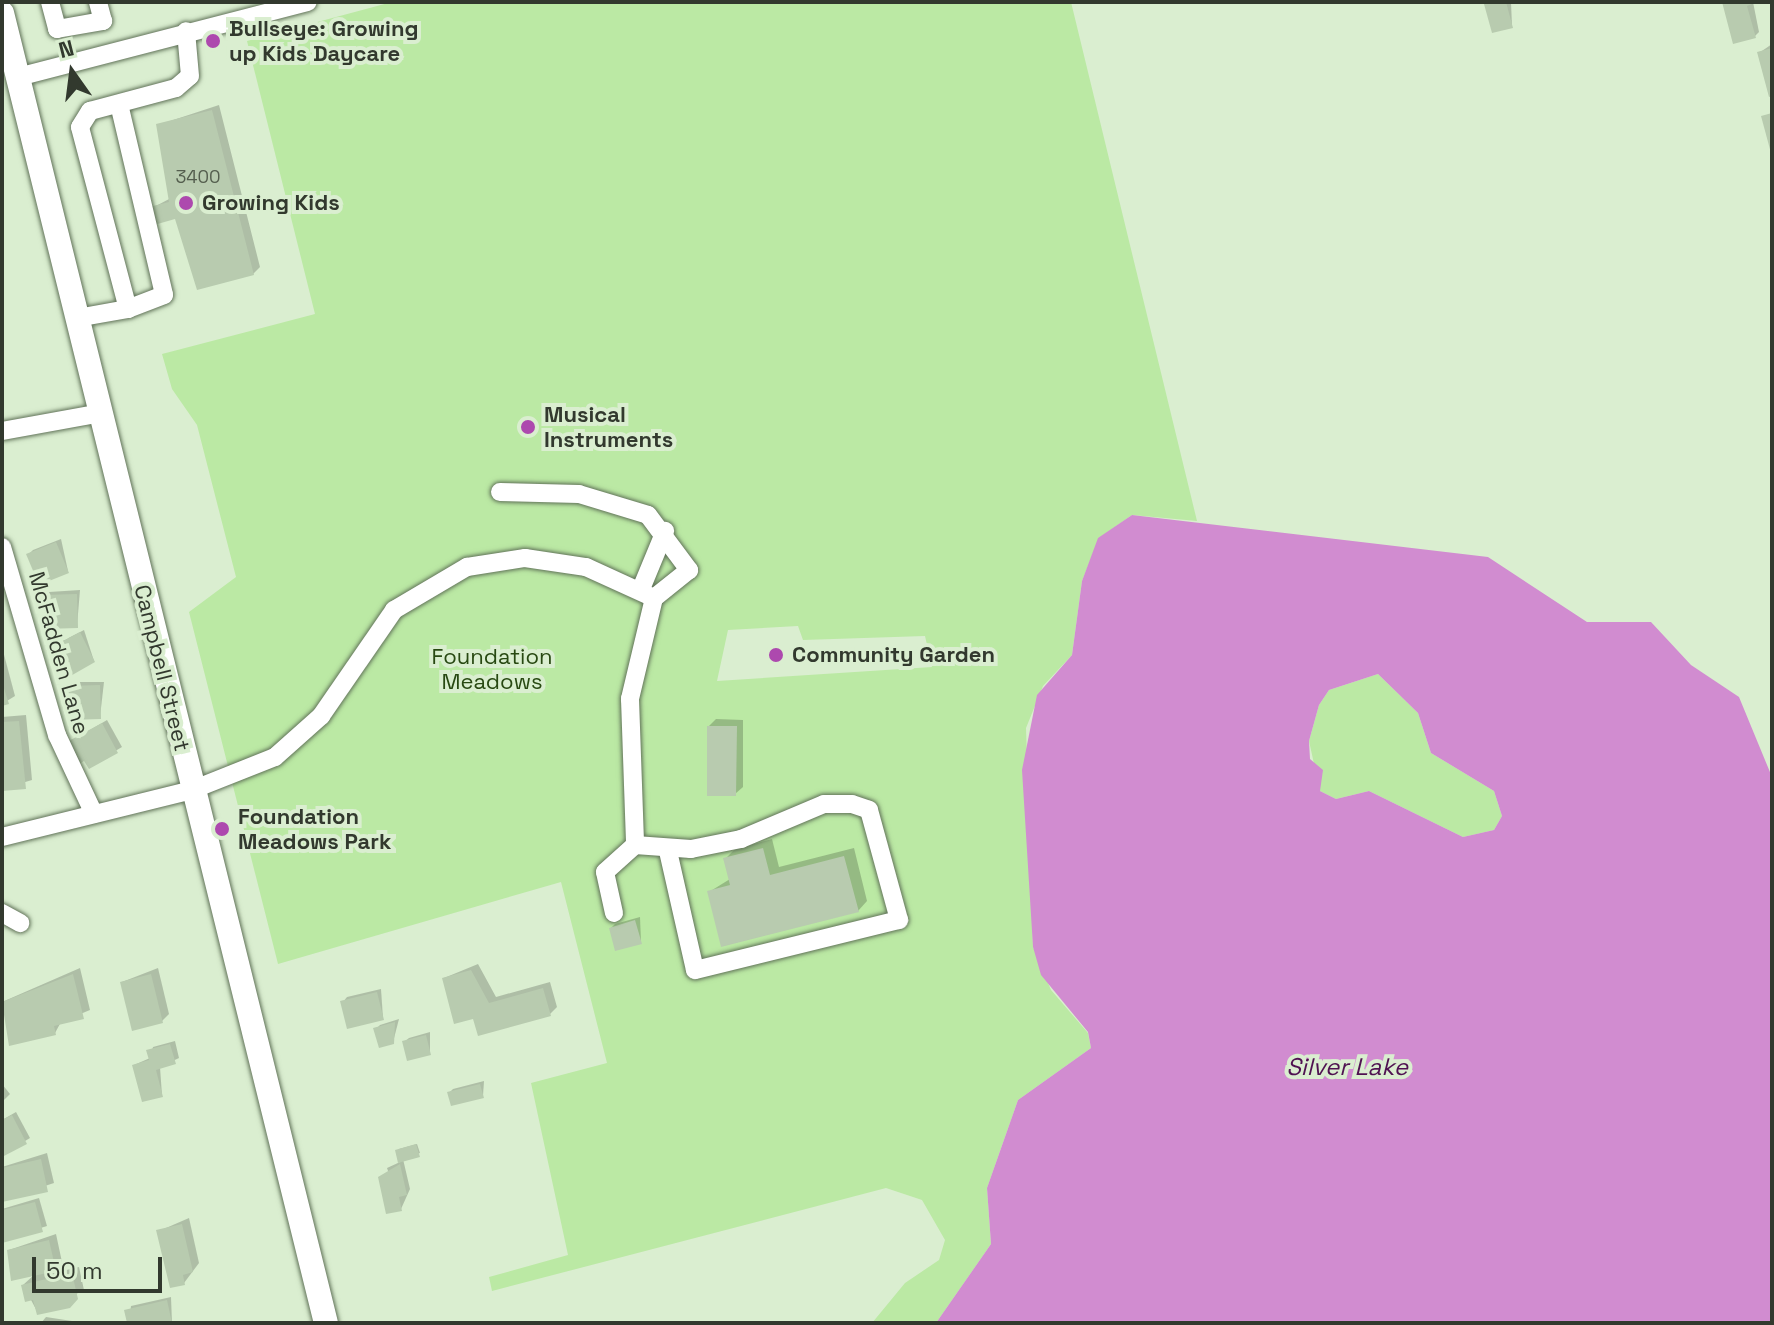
<!DOCTYPE html>
<html>
<head>
<meta charset="utf-8">
<style>
  body { margin:0 }
  #map { position:relative; width:1774px; height:1325px; overflow:hidden; background:#daeed0; font-family:"Space Grotesk",sans-serif }
  div>[style] { position:absolute }
  [style*='--x'] { left:calc(var(--x)*1px); top:calc(var(--y)*1px); width:calc(var(--w)*1px); rotate:calc(var(--a)*1deg) }
  .green>* { inset:0; background:#bbe9a4 }
  .water>* { inset:0; background:#d18cd0 }
  .shadow>* { inset:0; background:#0003 }
  .building>* { inset:0; background:#b8cbaf }
  .roads { filter:drop-shadow(0 0 2px #617359) drop-shadow(0 0 2px #617359) }
  .minor>* { height:18px; margin:-9px; padding:0 9px; transform-origin:9px; border-radius:9px; background:#fff }
  .major>* { height:24px; margin:-12px; padding:0 12px; transform-origin:12px; border-radius:12px; background:#fff }
  .dots>* { width:22px; height:22px; translate:-50% -50%; box-sizing:border-box; border:4px solid #daeed0; border-radius:50% }
  span { translate:-50% -50%; white-space:nowrap; text-align:center; line-height:1.15; -webkit-text-stroke:8px #daeed0; paint-order:stroke }
  .number-label { font-size:18px; color:#545e4e }
  .number-label span { -webkit-text-stroke-width:0 }
  .poi-label { font-size:22px; color:#32392e; font-weight:700 }
  .left { translate:0 -50%; text-align:left }
  .street-label { font-size:22px; color:#32392e }
  .park-label { font-size:22px; color:#284912 }
  .water-label { font-size:24px; color:#4f1251; font-style:italic }
  .frame { position:absolute; inset:0; border:4px solid #32392e; pointer-events:none }
  .north { position:absolute; left:32px; top:32px; width:80px; height:80px; -webkit-text-stroke:6px #daeed0; paint-order:stroke; rotate:346deg; font-size:22px; font-weight:700; line-height:32px; text-align:center; color:#32392e }
  .north::after { content:''; display:block; margin:auto; width:28px; height:36px; background:#32392e; clip-path:polygon(50% 0,100% 100%,50% 72%,0 100%) }
  .scale { position:absolute; left:32px; top:1257px; width:130px; height:36px; box-sizing:border-box; border:4px solid #32392e; border-top:0; padding-left:10px; font-size:24px; line-height:28px; white-space:nowrap; color:#32392e; -webkit-text-stroke:6px #daeed0; paint-order:stroke }
</style>
</head>
<body>
<div id="map">
  <div class="green">
    <i style="clip-path:polygon(evenodd,392px 2px,1071px 2px,1197px 521px,1132px 515px,1099px 538px,1082px 581px,1072px 655px,1043px 686px,1026px 728px,1033px 947px,1051px 990px,1088px 1033px,1091px 1048px,1018px 1100px,987px 1188px,991px 1244px,936px 1323px,872px 1323px,905px 1283px,939px 1260px,945px 1240px,922px 1200px,886px 1188px,492px 1291px,489px 1277px,568px 1255px,531px 1083px,607px 1063px,561px 882px,278px 964px,189px 612px,236px 577px,197px 425px,172px 389px,162px 354px,315px 314px,247px 41px,392px 2px,798px 626px,803px 640px,925px 636px,932px 667px,717px 681px,728px 630px,798px 626px)"></i>
    <i style="clip-path:polygon(1378px 674px,1418px 713px,1431px 753px,1494px 791px,1502px 816px,1494px 830px,1463px 837px,1369px 791px,1336px 799px,1320px 791px,1309px 741px,1319px 705px,1329px 690px)"></i>
  </div>
  <div class="water">
    <i style="clip-path:polygon(evenodd,1132px 515px,1488px 557px,1587px 622px,1651px 622px,1691px 665px,1739px 697px,1772px 777px,1772px 1323px,936px 1323px,991px 1244px,987px 1188px,1018px 1100px,1091px 1048px,1088px 1032px,1041px 975px,1033px 947px,1022px 770px,1037px 695px,1072px 655px,1082px 581px,1098px 538px,1132px 515px,1378px 674px,1418px 713px,1431px 753px,1494px 791px,1502px 816px,1494px 830px,1463px 837px,1369px 791px,1336px 799px,1320px 791px,1323px 770px,1310px 759px,1309px 741px,1319px 705px,1329px 690px,1378px 674px)"></i>
  </div>
  <div class="shadow">
    <i style="clip-path:polygon(1511px 2px,1512px 26px,1486px 4px,1489px 2px)"></i>
    <i style="clip-path:polygon(1724px 2px,1753px 2px,1759px 32px,1755px 36px)"></i>
    <i style="clip-path:polygon(1772px 44px,1772px 94px,1759px 53px)"></i>
    <i style="clip-path:polygon(219px 105px,260px 267px,253px 274px,176px 217px,152px 208px,171px 198px,158px 125px)"></i>
    <i style="clip-path:polygon(61px 539px,68px 571px,29px 554px,33px 550px)"></i>
    <i style="clip-path:polygon(80px 590px,77px 626px,44px 596px,49px 592px)"></i>
    <i style="clip-path:polygon(84px 630px,94px 661px,49px 650px,53px 646px)"></i>
    <i style="clip-path:polygon(2px 647px,15px 696px,2px 704px)"></i>
    <i style="clip-path:polygon(72px 682px,104px 682px,100px 717px,68px 687px)"></i>
    <i style="clip-path:polygon(26px 715px,32px 780px,2px 789px,2px 717px)"></i>
    <i style="clip-path:polygon(716px 719px,743px 720px,743px 787px,735px 794px,709px 726px)"></i>
    <i style="clip-path:polygon(107px 720px,122px 747px,90px 766px,68px 743px)"></i>
    <i style="clip-path:polygon(772px 839px,779px 867px,854px 848px,867px 901px,858px 911px,709px 892px,730px 879px,725px 859px,735px 849px)"></i>
    <i style="clip-path:polygon(640px 917px,641px 942px,611px 928px,615px 924px)"></i>
    <i style="clip-path:polygon(478px 964px,496px 997px,550px 982px,557px 1007px,550px 1014px,475px 1016px,444px 978px)"></i>
    <i style="clip-path:polygon(80px 968px,90px 1010px,61px 1022px,55px 1033px,11px 1044px,2px 1002px)"></i>
    <i style="clip-path:polygon(158px 968px,169px 1014px,162px 1021px,122px 982px)"></i>
    <i style="clip-path:polygon(381px 989px,383px 1018px,343px 1002px,347px 997px)"></i>
    <i style="clip-path:polygon(399px 1019px,393px 1042px,376px 1029px,380px 1025px)"></i>
    <i style="clip-path:polygon(430px 1032px,430px 1053px,404px 1042px,409px 1038px)"></i>
    <i style="clip-path:polygon(175px 1041px,179px 1058px,160px 1067px,162px 1095px,134px 1065px,150px 1058px,153px 1047px)"></i>
    <i style="clip-path:polygon(484px 1081px,483px 1096px,449px 1093px,453px 1089px)"></i>
    <i style="clip-path:polygon(2px 1084px,10px 1094px,2px 1102px)"></i>
    <i style="clip-path:polygon(16px 1112px,30px 1138px,2px 1155px,2px 1120px)"></i>
    <i style="clip-path:polygon(417px 1144px,420px 1153px,403px 1159px,410px 1189px,401px 1209px,387px 1168px,400px 1162px,399px 1149px)"></i>
    <i style="clip-path:polygon(47px 1153px,54px 1183px,2px 1200px,2px 1167px)"></i>
    <i style="clip-path:polygon(39px 1198px,47px 1226px,2px 1240px,2px 1209px)"></i>
    <i style="clip-path:polygon(189px 1218px,199px 1263px,184px 1283px,159px 1231px)"></i>
    <i style="clip-path:polygon(56px 1234px,62px 1262px,50px 1274px,79px 1267px,84px 1290px,38px 1313px,23px 1285px,35px 1274px,9px 1250px)"></i>
    <i style="clip-path:polygon(171px 1297px,172px 1323px,129px 1323px,131px 1306px)"></i>
    <i style="clip-path:polygon(46px 1317px,85px 1323px,41px 1323px)"></i>
  </div>
  <div class="building">
    <i style="clip-path:polygon(1506px 2px,1513px 28px,1492px 33px,1484px 4px)"></i>
    <i style="clip-path:polygon(1722px 2px,1757px 2px,1747px 6px,1756px 38px,1733px 44px)"></i>
    <i style="clip-path:polygon(1772px 48px,1772px 96px,1769px 97px,1757px 52px)"></i>
    <i style="clip-path:polygon(212px 110px,254px 275px,197px 290px,175px 219px,154px 225px,149px 207px,169px 202px,156px 124px)"></i>
    <i style="clip-path:polygon(1772px 113px,1772px 153px,1771px 153px,1761px 116px)"></i>
    <i style="clip-path:polygon(56px 542px,69px 573px,39px 585px,26px 554px)"></i>
    <i style="clip-path:polygon(77px 594px,78px 628px,44px 629px,42px 595px)"></i>
    <i style="clip-path:polygon(80px 632px,95px 662px,67px 678px,46px 650px)"></i>
    <i style="clip-path:polygon(2px 682px,9px 704px,2px 706px)"></i>
    <i style="clip-path:polygon(100px 685px,101px 719px,67px 720px,66px 686px)"></i>
    <i style="clip-path:polygon(19px 721px,26px 789px,2px 791px,2px 722px)"></i>
    <i style="clip-path:polygon(102px 723px,118px 753px,89px 769px,84px 761px,77px 765px,65px 743px)"></i>
    <i style="clip-path:polygon(707px 726px,737px 726px,736px 796px,707px 796px)"></i>
    <i style="clip-path:polygon(763px 848px,770px 875px,844px 856px,859px 912px,721px 947px,707px 891px,730px 885px,723px 858px)"></i>
    <i style="clip-path:polygon(635px 920px,642px 944px,615px 951px,609px 928px)"></i>
    <i style="clip-path:polygon(471px 970px,489px 1003px,543px 988px,551px 1016px,478px 1036px,473px 1019px,454px 1024px,442px 978px)"></i>
    <i style="clip-path:polygon(73px 974px,84px 1019px,54px 1026px,56px 1035px,9px 1046px,2px 1002px)"></i>
    <i style="clip-path:polygon(151px 974px,163px 1023px,132px 1031px,120px 982px)"></i>
    <i style="clip-path:polygon(377px 992px,384px 1020px,347px 1029px,340px 1001px)"></i>
    <i style="clip-path:polygon(395px 1022px,394px 1044px,379px 1048px,373px 1028px)"></i>
    <i style="clip-path:polygon(426px 1035px,431px 1055px,407px 1061px,402px 1041px)"></i>
    <i style="clip-path:polygon(170px 1044px,176px 1064px,156px 1070px,163px 1097px,142px 1102px,132px 1065px,149px 1060px,146px 1050px)"></i>
    <i style="clip-path:polygon(480px 1084px,484px 1098px,451px 1106px,447px 1092px)"></i>
    <i style="clip-path:polygon(12px 1115px,27px 1144px,2px 1157px,2px 1120px)"></i>
    <i style="clip-path:polygon(416px 1144px,420px 1157px,398px 1163px,395px 1150px)"></i>
    <i style="clip-path:polygon(41px 1159px,48px 1192px,2px 1202px,2px 1168px)"></i>
    <i style="clip-path:polygon(400px 1164px,407px 1195px,399px 1197px,402px 1211px,386px 1214px,378px 1177px)"></i>
    <i style="clip-path:polygon(35px 1202px,43px 1232px,2px 1243px,2px 1210px)"></i>
    <i style="clip-path:polygon(182px 1224px,193px 1272px,183px 1275px,185px 1285px,170px 1288px,156px 1230px)"></i>
    <i style="clip-path:polygon(49px 1240px,56px 1271px,11px 1281px,7px 1250px)"></i>
    <i style="clip-path:polygon(72px 1273px,78px 1299px,70px 1308px,37px 1315px,33px 1300px,25px 1302px,21px 1285px)"></i>
    <i style="clip-path:polygon(167px 1300px,172px 1323px,127px 1323px,124px 1310px)"></i>
  </div>
  <div class="roads">
    <div class="minor">
      <i style="--x:50;--y:2;--w:28;--a:75"></i>
      <i style="--x:57;--y:29;--w:47;--a:-9.9"></i>
      <i style="--x:103;--y:21;--w:20;--a:-105"></i>
      <i style="--x:18;--y:77;--w:299;--a:-14.5"></i>
      <i style="--x:119;--y:104;--w:196;--a:76.7"></i>
      <i style="--x:164;--y:295;--w:39;--a:159"></i>
      <i style="--x:128;--y:309;--w:188;--a:-104.8"></i>
      <i style="--x:80;--y:127;--w:19;--a:-58"></i>
      <i style="--x:90;--y:111;--w:89;--a:-15"></i>
      <i style="--x:176;--y:88;--w:18;--a:-41"></i>
      <i style="--x:190;--y:76;--w:45;--a:-95.1"></i>
      <i style="--x:77;--y:318;--w:52;--a:-10"></i>
      <i style="--x:2;--y:431;--w:101;--a:-10.3"></i>
      <i style="--x:500;--y:492;--w:79;--a:1.5"></i>
      <i style="--x:579;--y:494;--w:72;--a:16.9"></i>
      <i style="--x:648;--y:515;--w:69;--a:53.3"></i>
      <i style="--x:689;--y:570;--w:45;--a:141.3"></i>
      <i style="--x:2;--y:547;--w:196;--a:73.7"></i>
      <i style="--x:57;--y:735;--w:87;--a:64.9"></i>
      <i style="--x:641;--y:589;--w:63;--a:-67.5"></i>
      <i style="--x:2;--y:837;--w:196;--a:-13.9"></i>
      <i style="--x:192;--y:790;--w:89;--a:-21.7"></i>
      <i style="--x:275;--y:757;--w:62;--a:-41.7"></i>
      <i style="--x:321;--y:716;--w:129;--a:-55.4"></i>
      <i style="--x:394;--y:610;--w:85;--a:-30.5"></i>
      <i style="--x:467;--y:567;--w:59;--a:-8.8"></i>
      <i style="--x:525;--y:558;--w:62;--a:8.4"></i>
      <i style="--x:586;--y:567;--w:75;--a:24.5"></i>
      <i style="--x:654;--y:598;--w:104;--a:103.4"></i>
      <i style="--x:630;--y:699;--w:146;--a:88"></i>
      <i style="--x:635;--y:845;--w:56;--a:4.1"></i>
      <i style="--x:691;--y:849;--w:51;--a:-11.3"></i>
      <i style="--x:741;--y:839;--w:90;--a:-22.9"></i>
      <i style="--x:824;--y:804;--w:28;--a:0"></i>
      <i style="--x:852;--y:804;--w:18;--a:19"></i>
      <i style="--x:869;--y:810;--w:114;--a:74.7"></i>
      <i style="--x:899;--y:920;--w:210;--a:166.2"></i>
      <i style="--x:695;--y:970;--w:122;--a:-102.8"></i>
      <i style="--x:2;--y:913;--w:21;--a:29"></i>
      <i style="--x:614;--y:913;--w:42;--a:-102.4"></i>
      <i style="--x:605;--y:872;--w:40;--a:-42"></i>
    </div>
    <div class="major">
      <i style="--x:2;--y:13;--w:1349;--a:76.11"></i>
    </div>
  </div>
  <div class="dots">
    <i style="left:213px;top:41px;background:#ad49ae"></i>
    <i style="left:186px;top:203px;background:#ad49ae"></i>
    <i style="left:528px;top:427px;background:#ad49ae"></i>
    <i style="left:776px;top:655px;background:#ad49ae"></i>
    <i style="left:222px;top:829px;background:#ad49ae"></i>
  </div>
  <div class="number-label">
    <span style="left:198px;top:177px">3400</span>
  </div>
  <div class="poi-label">
    <span class="left" style="left:229px;top:41px">Bullseye: Growing<br>up Kids Daycare</span>
    <span class="left" style="left:202px;top:203px">Growing Kids</span>
    <span class="left" style="left:544px;top:427px">Musical<br>Instruments</span>
    <span class="left" style="left:792px;top:655px">Community Garden</span>
    <span class="left" style="left:238px;top:829px">Foundation<br>Meadows Park</span>
  </div>
  <div class="street-label">
    <span style="left:59px;top:653px;rotate:74deg">McFadden Lane</span>
    <span style="left:162px;top:668px;rotate:76deg">Campbell Street</span>
  </div>
  <div class="park-label">
    <span style="left:492px;top:669px">Foundation<br>Meadows</span>
  </div>
  <div class="water-label">
    <span style="left:1347px;top:1067px">Silver Lake</span>
  </div>
  <div class="frame"></div>
  <div class="north">N</div>
  <div class="scale">50 m</div>
</div>
</body>
</html>
